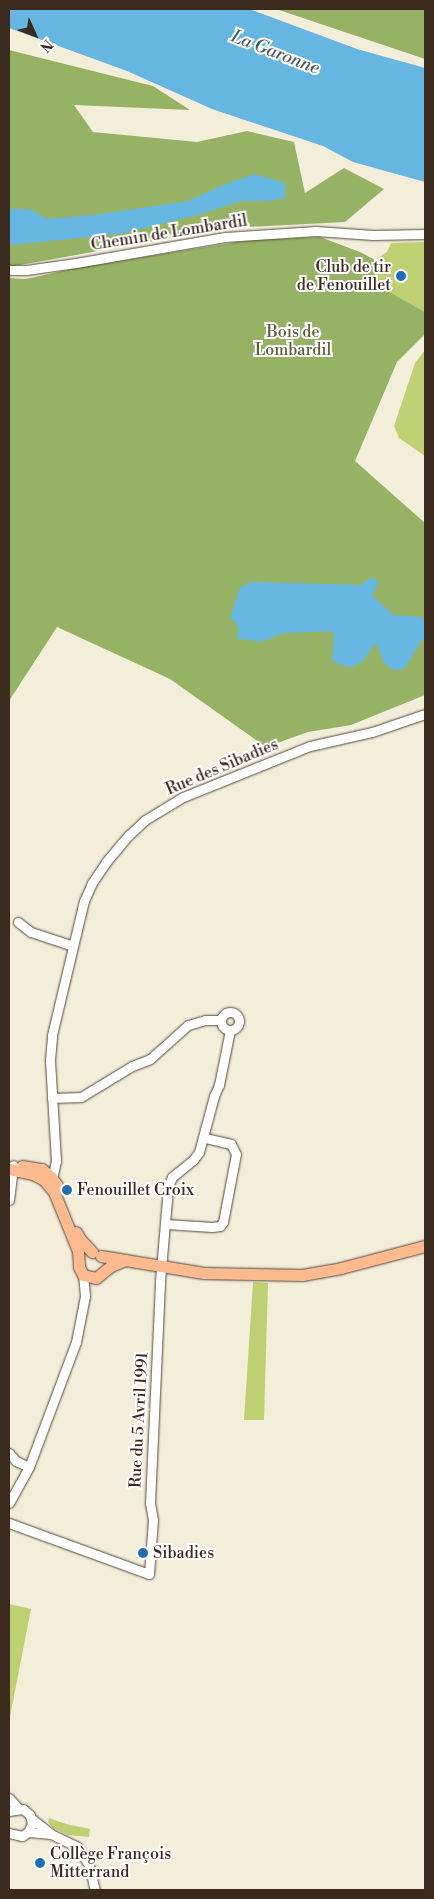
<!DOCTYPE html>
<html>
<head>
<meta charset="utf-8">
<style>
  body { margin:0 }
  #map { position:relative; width:434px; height:1899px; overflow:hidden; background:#f2eeda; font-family:"Libre Bodoni",serif }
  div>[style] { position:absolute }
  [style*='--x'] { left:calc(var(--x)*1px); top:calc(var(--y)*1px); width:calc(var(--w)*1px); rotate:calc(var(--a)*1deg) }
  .green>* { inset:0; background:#bed072 }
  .forest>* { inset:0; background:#96b264 }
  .water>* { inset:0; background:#65b6e0 }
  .roads { filter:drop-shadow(0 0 1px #56473a) drop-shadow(0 0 1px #56473a) }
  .minor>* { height:9px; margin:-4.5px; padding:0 4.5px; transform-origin:4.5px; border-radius:4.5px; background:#fff }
  .minor>.ring { margin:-4.5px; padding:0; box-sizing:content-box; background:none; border:9px solid #fff; border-radius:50% }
  .major>* { height:11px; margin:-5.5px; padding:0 5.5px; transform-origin:5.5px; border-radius:5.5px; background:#fcba8e }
  .dots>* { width:14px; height:14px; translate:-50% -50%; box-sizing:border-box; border:2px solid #fff; border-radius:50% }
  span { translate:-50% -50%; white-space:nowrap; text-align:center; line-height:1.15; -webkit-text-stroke:4px #fff; paint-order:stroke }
  .street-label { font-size:16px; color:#3b2a1e }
  .poi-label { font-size:16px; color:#3b2a1e }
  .right { translate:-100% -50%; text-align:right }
  .left { translate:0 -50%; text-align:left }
  .park-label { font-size:16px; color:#625c37 }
  .water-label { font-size:18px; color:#4a5b62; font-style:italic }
  .frame { position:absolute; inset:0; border:10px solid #3b2a1e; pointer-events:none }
  .north { position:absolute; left:10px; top:10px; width:50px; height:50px; -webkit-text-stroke:4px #fff; paint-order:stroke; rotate:133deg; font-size:14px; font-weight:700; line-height:20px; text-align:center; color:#3b2a1e }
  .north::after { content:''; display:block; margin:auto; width:18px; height:22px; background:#3b2a1e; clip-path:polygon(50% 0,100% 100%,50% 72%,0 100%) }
</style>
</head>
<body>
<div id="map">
  <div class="green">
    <i style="clip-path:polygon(425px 242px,425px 312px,390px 293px,378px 280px,374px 272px,375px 260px,387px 252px,391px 243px)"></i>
    <i style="clip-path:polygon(425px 350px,425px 456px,399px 438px,394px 426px,415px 363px)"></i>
    <i style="clip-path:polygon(253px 1282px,268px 1283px,264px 1420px,244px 1420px)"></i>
    <i style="clip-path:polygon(9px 1604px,31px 1609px,9px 1722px)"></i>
    <i style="clip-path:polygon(49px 1818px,66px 1824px,90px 1829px,89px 1837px,68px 1835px,53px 1828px,48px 1822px)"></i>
  </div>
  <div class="forest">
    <i style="clip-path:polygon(276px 9px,425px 9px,425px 59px)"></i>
    <i style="clip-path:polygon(9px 50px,153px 86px,190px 110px,74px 105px,93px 132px,197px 142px,247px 131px,294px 142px,305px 193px,344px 168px,384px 189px,345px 222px,227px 228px,9px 267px)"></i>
    <i style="clip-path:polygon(320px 237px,360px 252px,375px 260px,374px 272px,378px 280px,391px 293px,425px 312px,425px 334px,397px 362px,355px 461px,425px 523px,425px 695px,351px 725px,308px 732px,266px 747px,170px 679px,57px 627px,9px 701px,9px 278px,26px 279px,76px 268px,249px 240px)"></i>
  </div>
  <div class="water">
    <i style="clip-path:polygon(9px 9px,249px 9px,357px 49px,425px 68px,425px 182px,353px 162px,323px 146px,212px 109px,127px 71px,9px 28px)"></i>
    <i style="clip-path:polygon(254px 174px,285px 183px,285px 198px,268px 201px,241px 201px,201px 214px,120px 234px,9px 245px,9px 209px,29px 209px,48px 219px,101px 214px,188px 201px,223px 185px)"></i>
    <i style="clip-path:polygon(371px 577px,379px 582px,372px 595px,393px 615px,420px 617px,425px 621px,425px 640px,422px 640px,404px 669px,393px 670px,384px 663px,376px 642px,363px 661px,353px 667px,341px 665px,332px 660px,334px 635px,331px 631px,284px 633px,261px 642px,236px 638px,239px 631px,235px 621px,230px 619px,240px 587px,252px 582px,361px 585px)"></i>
  </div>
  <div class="roads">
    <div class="minor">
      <i style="--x:9;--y:270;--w:17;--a:0"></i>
      <i style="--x:26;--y:270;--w:50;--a:-8"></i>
      <i style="--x:76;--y:263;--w:151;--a:-9.9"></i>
      <i style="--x:225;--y:237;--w:91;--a:-3.8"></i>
      <i style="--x:316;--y:231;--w:57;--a:4"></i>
      <i style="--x:373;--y:235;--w:52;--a:-1.1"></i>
      <i style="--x:18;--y:922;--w:16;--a:38"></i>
      <i style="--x:31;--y:932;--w:44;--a:18.4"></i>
      <i class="ring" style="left:221px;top:1012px;width:9px;height:9px"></i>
      <i style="--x:52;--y:1098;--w:29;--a:-2"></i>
      <i style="--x:81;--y:1097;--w:60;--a:-31.3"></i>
      <i style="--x:132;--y:1066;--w:19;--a:-21"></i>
      <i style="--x:150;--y:1059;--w:51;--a:-41.8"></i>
      <i style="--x:188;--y:1025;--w:18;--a:-16"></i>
      <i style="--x:205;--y:1020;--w:16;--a:0"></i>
      <i style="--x:47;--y:1179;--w:8;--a:-40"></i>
      <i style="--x:53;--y:1174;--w:13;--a:-77"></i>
      <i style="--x:56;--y:1161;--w:101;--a:-93.4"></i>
      <i style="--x:50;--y:1060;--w:25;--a:-85"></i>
      <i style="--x:52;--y:1035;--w:138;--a:-76.6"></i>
      <i style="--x:84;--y:901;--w:20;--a:-66"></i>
      <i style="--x:92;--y:883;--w:25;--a:-56"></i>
      <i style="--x:106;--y:862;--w:35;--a:-50"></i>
      <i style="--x:129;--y:835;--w:22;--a:-43"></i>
      <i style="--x:145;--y:820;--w:44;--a:-31.2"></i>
      <i style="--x:183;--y:797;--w:137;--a:-21.9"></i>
      <i style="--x:310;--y:746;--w:64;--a:-12.7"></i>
      <i style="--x:372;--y:732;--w:56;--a:-18.8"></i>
      <i style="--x:9;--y:1200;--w:35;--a:-83"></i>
      <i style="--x:166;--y:1224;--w:46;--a:3.7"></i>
      <i style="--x:212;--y:1227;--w:8;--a:-7"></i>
      <i style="--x:220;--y:1226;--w:5;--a:-53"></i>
      <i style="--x:223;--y:1222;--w:69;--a:-79.2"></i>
      <i style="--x:236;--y:1154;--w:11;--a:-117"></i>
      <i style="--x:231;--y:1144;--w:28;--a:-167"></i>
      <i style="--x:9;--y:1453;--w:11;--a:49"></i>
      <i style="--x:16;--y:1461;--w:14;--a:25"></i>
      <i style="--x:9;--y:1503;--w:41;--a:-60.9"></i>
      <i style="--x:29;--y:1467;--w:134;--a:-69.4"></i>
      <i style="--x:76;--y:1342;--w:47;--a:-78.9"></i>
      <i style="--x:85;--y:1296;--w:21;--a:-95"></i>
      <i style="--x:9;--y:1523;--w:149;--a:20"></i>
      <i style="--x:149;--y:1574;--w:54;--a:-85.8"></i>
      <i style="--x:153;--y:1520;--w:17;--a:-100"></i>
      <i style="--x:150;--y:1503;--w:222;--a:-87.4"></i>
      <i style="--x:160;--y:1281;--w:94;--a:-85.1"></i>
      <i style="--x:168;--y:1187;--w:11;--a:-68"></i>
      <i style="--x:172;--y:1177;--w:27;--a:-39"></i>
      <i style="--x:193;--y:1160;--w:10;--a:-53"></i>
      <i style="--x:199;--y:1152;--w:58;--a:-75"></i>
      <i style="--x:214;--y:1096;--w:12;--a:-66"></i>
      <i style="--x:219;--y:1085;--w:56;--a:-78.7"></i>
      <i style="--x:9;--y:1798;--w:13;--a:48"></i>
      <i style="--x:9;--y:1811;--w:14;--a:-8"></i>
      <i style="--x:23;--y:1809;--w:9;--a:41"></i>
      <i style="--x:30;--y:1815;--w:9;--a:77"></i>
      <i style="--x:32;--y:1824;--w:9;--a:117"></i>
      <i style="--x:28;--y:1832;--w:7;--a:146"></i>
      <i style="--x:22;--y:1836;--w:13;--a:-167"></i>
      <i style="--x:32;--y:1819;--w:24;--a:38"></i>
      <i style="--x:51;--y:1834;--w:30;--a:26"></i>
      <i style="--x:78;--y:1847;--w:21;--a:59"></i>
      <i style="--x:89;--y:1865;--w:26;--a:77"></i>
      <i style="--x:28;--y:1832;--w:23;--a:5"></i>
    </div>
    <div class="major">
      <i style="--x:22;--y:1166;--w:20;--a:9"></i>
      <i style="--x:42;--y:1169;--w:12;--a:42"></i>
      <i style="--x:51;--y:1177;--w:10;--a:53"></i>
      <i style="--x:9;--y:1169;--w:25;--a:12"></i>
      <i style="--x:33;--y:1174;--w:13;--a:29"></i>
      <i style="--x:44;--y:1180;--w:16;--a:50"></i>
      <i style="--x:54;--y:1192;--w:64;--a:67.9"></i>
      <i style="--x:78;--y:1251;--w:16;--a:86"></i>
      <i style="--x:79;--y:1267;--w:9;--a:63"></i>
      <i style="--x:83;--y:1275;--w:13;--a:13"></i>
      <i style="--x:96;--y:1278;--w:19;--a:-39"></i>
      <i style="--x:111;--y:1266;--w:15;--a:-23"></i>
      <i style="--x:76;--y:1232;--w:8;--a:60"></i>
      <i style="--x:80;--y:1239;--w:18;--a:47"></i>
      <i style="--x:101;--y:1256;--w:104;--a:9.4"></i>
      <i style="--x:204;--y:1273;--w:98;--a:1.2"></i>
      <i style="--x:302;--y:1275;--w:40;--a:-10"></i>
      <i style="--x:341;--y:1268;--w:87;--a:-14.7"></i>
    </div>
  </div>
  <div class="dots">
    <i style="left:401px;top:276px;background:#1f6fb2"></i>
    <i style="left:67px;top:1190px;background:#1f6fb2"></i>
    <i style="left:143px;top:1553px;background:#1f6fb2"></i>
    <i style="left:40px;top:1863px;background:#1f6fb2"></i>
  </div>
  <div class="street-label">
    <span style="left:169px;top:233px;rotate:-9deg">Chemin de Lombardil</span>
    <span style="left:222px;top:767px;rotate:-23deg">Rue des Sibadies</span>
    <span style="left:139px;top:1420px;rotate:-87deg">Rue du 5 Avril 1991</span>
  </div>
  <div class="poi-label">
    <span class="right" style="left:391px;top:276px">Club de tir<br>de Fenouillet</span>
    <span class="left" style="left:77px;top:1190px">Fenouillet Croix</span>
    <span class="left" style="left:153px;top:1553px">Sibadies</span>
    <span class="left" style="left:50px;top:1863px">Collège François<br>Mitterrand</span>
  </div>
  <div class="park-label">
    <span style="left:293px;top:341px">Bois de<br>Lombardil</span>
  </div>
  <div class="water-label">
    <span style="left:275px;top:53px;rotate:21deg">La Garonne</span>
  </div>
  <div class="frame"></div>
  <div class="north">N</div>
</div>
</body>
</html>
